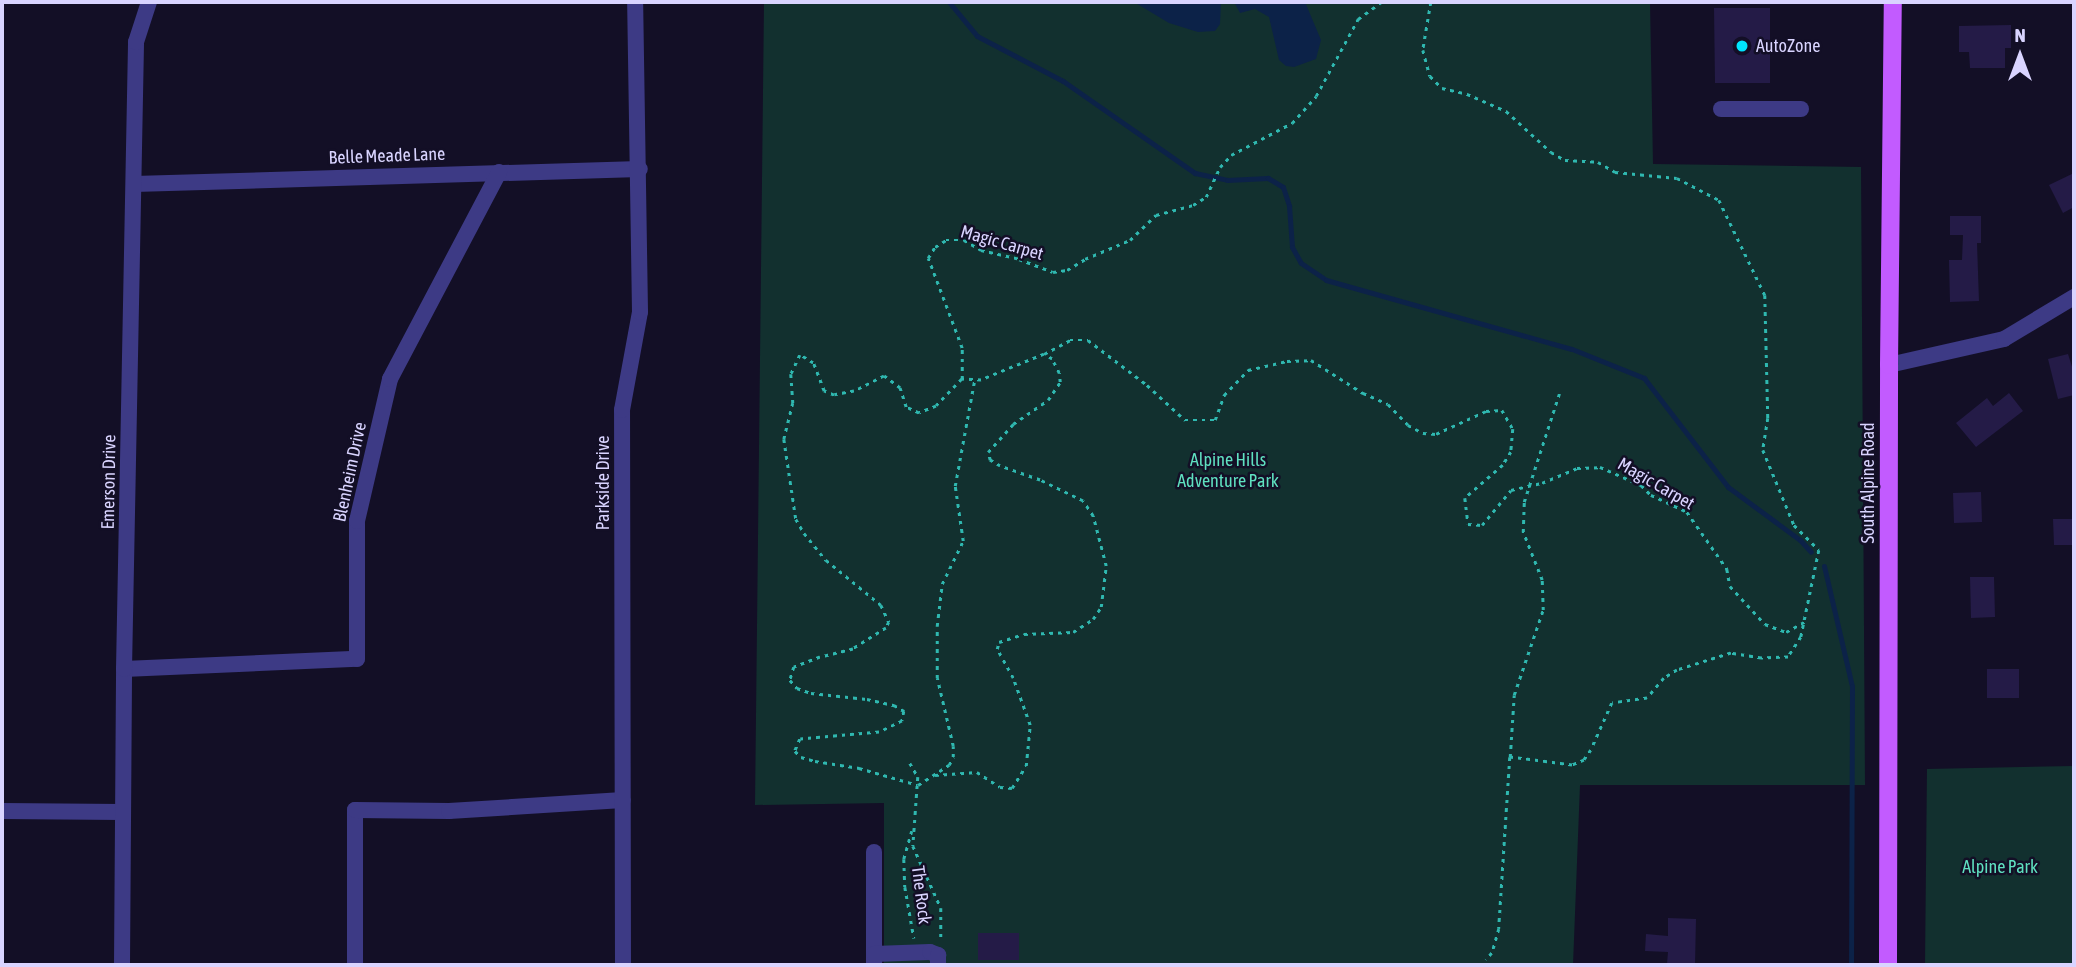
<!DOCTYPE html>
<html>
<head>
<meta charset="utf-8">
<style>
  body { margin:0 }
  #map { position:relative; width:2076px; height:967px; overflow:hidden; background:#130f26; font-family:"Asap Condensed",sans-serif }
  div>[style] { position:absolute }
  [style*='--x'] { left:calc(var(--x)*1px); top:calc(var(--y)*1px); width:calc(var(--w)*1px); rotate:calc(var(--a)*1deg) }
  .green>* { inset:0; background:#12302f }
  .water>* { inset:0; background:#0c2248 }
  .stream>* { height:5px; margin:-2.5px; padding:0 2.5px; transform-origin:2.5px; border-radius:2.5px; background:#0c2248 }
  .building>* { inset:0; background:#241b47 }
  .path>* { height:2.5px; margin-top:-1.25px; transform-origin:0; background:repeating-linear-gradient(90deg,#2fb8b0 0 3.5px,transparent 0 8.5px) }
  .minor>* { height:16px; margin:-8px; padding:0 8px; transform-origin:8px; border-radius:8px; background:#3d3a85 }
  .major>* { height:18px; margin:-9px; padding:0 9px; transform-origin:9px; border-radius:9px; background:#c25bff }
  .dots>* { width:19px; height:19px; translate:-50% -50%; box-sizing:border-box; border:4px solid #130f26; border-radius:50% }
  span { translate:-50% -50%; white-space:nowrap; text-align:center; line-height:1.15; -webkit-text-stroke:5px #130f26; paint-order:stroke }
  .poi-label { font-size:18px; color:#d9d4ff }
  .left { translate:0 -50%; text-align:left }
  .street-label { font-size:18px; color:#d9d4ff }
  .park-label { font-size:18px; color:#5fe0c0 }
  .frame { position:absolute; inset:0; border:4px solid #d9d4ff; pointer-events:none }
  .north { position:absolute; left:1985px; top:21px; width:70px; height:70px; -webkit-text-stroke:5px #130f26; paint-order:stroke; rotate:0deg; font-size:19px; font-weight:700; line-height:28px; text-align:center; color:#d9d4ff }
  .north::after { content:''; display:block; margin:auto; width:24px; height:32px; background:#d9d4ff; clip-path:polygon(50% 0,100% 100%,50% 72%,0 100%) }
</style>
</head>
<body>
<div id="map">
  <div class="green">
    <i style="clip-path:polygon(764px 2px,1650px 2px,1653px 164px,1861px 167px,1865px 785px,1580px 785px,1573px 965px,884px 965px,884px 803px,755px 805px)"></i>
    <i style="clip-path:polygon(2074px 766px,2074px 965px,1925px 965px,1927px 769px)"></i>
  </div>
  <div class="water">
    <i style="clip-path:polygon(1134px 2px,1221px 2px,1220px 24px,1215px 31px,1198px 32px,1169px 23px)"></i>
    <i style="clip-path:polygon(1234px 2px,1305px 2px,1321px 40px,1316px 59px,1294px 67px,1286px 66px,1279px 60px,1269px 17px,1255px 9px,1240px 13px)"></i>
  </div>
  <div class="stream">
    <i style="--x:949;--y:2;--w:44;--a:50.5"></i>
    <i style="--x:977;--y:36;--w:97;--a:27.6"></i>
    <i style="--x:1063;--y:81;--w:161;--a:34.9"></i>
    <i style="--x:1195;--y:173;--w:33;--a:12"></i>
    <i style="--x:1227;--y:180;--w:41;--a:-2.8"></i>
    <i style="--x:1268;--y:178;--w:17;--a:31"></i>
    <i style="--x:1283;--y:187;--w:20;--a:72"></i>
    <i style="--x:1289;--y:206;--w:41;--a:85.8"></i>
    <i style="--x:1292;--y:247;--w:18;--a:61"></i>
    <i style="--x:1301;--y:263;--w:30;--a:34"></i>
    <i style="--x:1326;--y:280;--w:255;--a:15.7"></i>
    <i style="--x:1572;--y:349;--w:78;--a:21.9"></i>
    <i style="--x:1644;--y:378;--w:138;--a:52.4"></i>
    <i style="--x:1728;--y:487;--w:89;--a:36.4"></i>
    <i style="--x:1800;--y:540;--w:16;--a:47"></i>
    <i style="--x:1824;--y:566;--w:123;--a:76.9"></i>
    <i style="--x:1852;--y:686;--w:279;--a:90.2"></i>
  </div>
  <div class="building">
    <i style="clip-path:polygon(1714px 8px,1770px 8px,1770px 83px,1715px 83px)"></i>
    <i style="clip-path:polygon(2011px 25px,2011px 48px,2005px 48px,2005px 68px,1970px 68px,1969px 52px,1959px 52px,1959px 26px)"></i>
    <i style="clip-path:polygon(2074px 173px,2074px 207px,2063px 213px,2049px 185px)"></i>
    <i style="clip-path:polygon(1950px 216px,1981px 216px,1981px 243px,1977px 243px,1979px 301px,1950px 302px,1949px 260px,1962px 260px,1963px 235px,1950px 235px)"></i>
    <i style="clip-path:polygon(2068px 354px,2074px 373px,2074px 395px,2058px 399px,2048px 359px)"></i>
    <i style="clip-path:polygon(2009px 393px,2023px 411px,1976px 447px,1956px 423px,1987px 398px,1993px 406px)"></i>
    <i style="clip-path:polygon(1981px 492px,1982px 522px,1954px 523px,1953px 493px)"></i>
    <i style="clip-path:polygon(2053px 519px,2074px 519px,2074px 545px,2054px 545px)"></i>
    <i style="clip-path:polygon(1970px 577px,1994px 577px,1995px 617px,1971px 618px)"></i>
    <i style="clip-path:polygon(1987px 669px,2019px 669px,2019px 698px,1987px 698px)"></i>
    <i style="clip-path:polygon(1668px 918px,1696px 919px,1695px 965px,1667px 964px,1668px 952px,1645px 951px,1646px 934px,1668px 936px)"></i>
    <i style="clip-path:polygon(978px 933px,1019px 933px,1019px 960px,978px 960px)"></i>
  </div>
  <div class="path">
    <i style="--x:1431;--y:2;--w:49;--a:99.5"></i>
    <i style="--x:1423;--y:50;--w:27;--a:75"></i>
    <i style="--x:1430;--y:76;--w:17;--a:45"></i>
    <i style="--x:1442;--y:88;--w:26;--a:13"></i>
    <i style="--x:1467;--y:94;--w:43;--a:23.6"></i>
    <i style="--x:1506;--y:111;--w:61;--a:42.3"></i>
    <i style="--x:1551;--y:152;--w:16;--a:30"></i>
    <i style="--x:1565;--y:160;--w:33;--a:3"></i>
    <i style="--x:1598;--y:162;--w:20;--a:30"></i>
    <i style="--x:1615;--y:172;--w:62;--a:5.5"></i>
    <i style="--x:1677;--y:178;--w:47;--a:27.6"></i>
    <i style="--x:1719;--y:200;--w:106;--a:64.2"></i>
    <i style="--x:1765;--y:295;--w:123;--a:88.6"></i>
    <i style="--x:1768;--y:418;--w:32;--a:99"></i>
    <i style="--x:1763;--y:450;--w:81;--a:67.5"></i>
    <i style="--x:1794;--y:525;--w:35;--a:45"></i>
    <i style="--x:1819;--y:550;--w:89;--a:101.7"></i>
    <i style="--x:1801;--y:637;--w:24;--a:123"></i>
    <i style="--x:1788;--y:657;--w:27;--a:178"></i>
    <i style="--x:1761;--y:658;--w:30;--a:-171"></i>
    <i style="--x:1731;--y:653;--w:57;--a:162.5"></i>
    <i style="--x:1677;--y:670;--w:15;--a:148"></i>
    <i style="--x:1664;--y:678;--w:26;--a:130"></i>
    <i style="--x:1647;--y:698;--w:35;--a:172"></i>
    <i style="--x:1612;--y:703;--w:51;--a:114.1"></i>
    <i style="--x:1591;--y:750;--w:12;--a:125"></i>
    <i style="--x:1584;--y:760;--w:13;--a:157"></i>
    <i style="--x:1572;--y:765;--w:63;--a:-172.6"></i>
    <i style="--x:1510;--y:757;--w:172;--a:93.7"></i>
    <i style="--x:1499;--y:929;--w:25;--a:106"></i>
    <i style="--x:1492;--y:953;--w:9;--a:131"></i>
    <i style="--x:1044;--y:354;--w:30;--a:-28"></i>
    <i style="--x:1070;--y:340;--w:18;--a:0"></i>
    <i style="--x:1088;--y:340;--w:74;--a:37.3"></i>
    <i style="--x:1147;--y:385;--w:52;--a:42.6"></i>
    <i style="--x:1185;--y:420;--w:30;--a:0"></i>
    <i style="--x:1215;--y:420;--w:27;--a:-70"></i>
    <i style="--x:1224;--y:395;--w:35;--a:-46"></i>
    <i style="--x:1248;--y:370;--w:40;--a:-13"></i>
    <i style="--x:1287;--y:361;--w:24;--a:-2"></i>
    <i style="--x:1311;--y:360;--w:62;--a:32.4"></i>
    <i style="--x:1363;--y:393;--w:27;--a:24"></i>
    <i style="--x:1388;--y:404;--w:29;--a:46"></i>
    <i style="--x:1408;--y:425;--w:17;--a:28"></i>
    <i style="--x:1423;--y:433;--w:13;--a:4"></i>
    <i style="--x:1436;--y:434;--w:55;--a:-24.7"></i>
    <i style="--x:1486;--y:411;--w:16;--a:-4"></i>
    <i style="--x:1502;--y:410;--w:22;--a:60"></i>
    <i style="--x:1513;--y:429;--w:23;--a:95"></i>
    <i style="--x:1511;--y:452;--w:15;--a:122"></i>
    <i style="--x:1503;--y:465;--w:50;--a:139"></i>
    <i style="--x:1465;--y:498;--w:26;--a:83"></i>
    <i style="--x:1468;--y:524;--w:14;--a:4"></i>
    <i style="--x:1482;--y:525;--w:45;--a:-50.4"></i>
    <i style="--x:1511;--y:490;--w:32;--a:-13"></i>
    <i style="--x:1542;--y:483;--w:38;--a:-23"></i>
    <i style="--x:1577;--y:468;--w:23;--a:-2"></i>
    <i style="--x:1600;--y:467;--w:45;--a:23.7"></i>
    <i style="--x:1641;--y:485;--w:14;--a:45"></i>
    <i style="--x:1651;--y:495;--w:40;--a:25"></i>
    <i style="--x:1687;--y:512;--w:70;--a:54.9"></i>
    <i style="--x:1727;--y:569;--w:17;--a:80"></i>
    <i style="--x:1730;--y:586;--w:52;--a:47.4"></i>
    <i style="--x:1765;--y:624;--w:22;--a:21"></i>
    <i style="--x:1786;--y:632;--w:21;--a:-29"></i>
    <i style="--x:962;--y:379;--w:31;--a:-90"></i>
    <i style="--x:962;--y:348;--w:96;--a:-110.7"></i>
    <i style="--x:928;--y:258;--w:13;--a:-58"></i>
    <i style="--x:935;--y:247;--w:13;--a:-32"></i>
    <i style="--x:946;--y:240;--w:18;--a:0"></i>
    <i style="--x:964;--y:240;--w:20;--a:30"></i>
    <i style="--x:981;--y:250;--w:39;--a:13"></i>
    <i style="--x:1019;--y:259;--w:36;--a:21"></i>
    <i style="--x:1053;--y:272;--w:14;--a:-8"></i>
    <i style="--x:1067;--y:270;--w:21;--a:-31"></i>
    <i style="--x:1085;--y:259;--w:49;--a:-22.9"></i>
    <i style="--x:1130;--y:240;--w:36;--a:-44"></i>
    <i style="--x:1156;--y:215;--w:38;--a:-15"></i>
    <i style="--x:1193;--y:205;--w:15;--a:-32"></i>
    <i style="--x:1206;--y:197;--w:33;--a:-65"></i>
    <i style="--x:1220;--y:167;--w:16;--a:-47"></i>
    <i style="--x:1231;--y:155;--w:69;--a:-27.7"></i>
    <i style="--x:1292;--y:123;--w:36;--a:-48"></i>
    <i style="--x:1316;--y:96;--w:88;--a:-61.4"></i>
    <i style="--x:1358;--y:19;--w:29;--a:-36"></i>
    <i style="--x:1510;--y:757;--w:62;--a:-86.3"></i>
    <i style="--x:1514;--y:695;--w:90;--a:-71.2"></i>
    <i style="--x:1543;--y:610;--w:30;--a:-92"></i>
    <i style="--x:1542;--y:580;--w:52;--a:-111.6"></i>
    <i style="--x:1523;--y:532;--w:30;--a:-88"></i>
    <i style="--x:1524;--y:502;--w:114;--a:-72"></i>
    <i style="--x:910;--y:763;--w:16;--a:60"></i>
    <i style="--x:918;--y:777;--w:69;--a:94.1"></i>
    <i style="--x:913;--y:846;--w:68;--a:65.7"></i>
    <i style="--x:941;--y:908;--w:30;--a:90"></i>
    <i style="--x:935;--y:775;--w:42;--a:-4.1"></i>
    <i style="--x:977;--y:772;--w:27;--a:33"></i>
    <i style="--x:1000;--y:787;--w:12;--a:5"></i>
    <i style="--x:1012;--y:788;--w:26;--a:-58"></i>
    <i style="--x:1026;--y:766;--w:41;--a:-84.4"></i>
    <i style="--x:1030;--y:725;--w:50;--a:-109.9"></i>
    <i style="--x:1013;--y:678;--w:33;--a:-119"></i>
    <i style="--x:997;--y:649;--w:7;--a:-74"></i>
    <i style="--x:999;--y:642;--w:26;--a:-18"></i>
    <i style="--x:1024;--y:634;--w:49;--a:-2.3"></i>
    <i style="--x:1073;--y:632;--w:24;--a:-33"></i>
    <i style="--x:1093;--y:619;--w:14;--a:-56"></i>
    <i style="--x:1101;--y:607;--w:41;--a:-83"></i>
    <i style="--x:1106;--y:566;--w:52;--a:-104.6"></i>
    <i style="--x:1093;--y:516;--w:18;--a:-124"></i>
    <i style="--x:1083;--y:501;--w:48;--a:-154"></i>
    <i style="--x:1040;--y:480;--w:42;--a:-160.7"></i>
    <i style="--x:1000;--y:466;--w:12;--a:-149"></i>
    <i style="--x:990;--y:460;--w:8;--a:-104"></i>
    <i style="--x:988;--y:452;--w:38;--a:-48"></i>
    <i style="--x:1013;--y:424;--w:42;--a:-34.4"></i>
    <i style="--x:1048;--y:400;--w:22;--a:-56"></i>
    <i style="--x:1060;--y:382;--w:9;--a:-96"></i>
    <i style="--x:1059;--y:373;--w:16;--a:-117"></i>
    <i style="--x:1052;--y:359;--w:9;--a:-148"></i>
    <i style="--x:1044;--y:354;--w:68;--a:157.6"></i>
    <i style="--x:981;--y:380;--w:19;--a:-177"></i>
    <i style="--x:962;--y:379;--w:37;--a:134"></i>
    <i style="--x:936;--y:406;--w:18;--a:158"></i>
    <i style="--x:919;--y:413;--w:14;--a:-155"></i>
    <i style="--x:906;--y:407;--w:20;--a:-108"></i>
    <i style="--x:900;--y:388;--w:20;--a:-143"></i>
    <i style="--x:884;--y:376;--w:34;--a:153"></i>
    <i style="--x:854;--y:391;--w:20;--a:169"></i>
    <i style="--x:834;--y:395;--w:11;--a:-158"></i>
    <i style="--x:824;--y:391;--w:30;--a:-111"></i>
    <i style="--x:813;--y:363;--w:15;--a:-148"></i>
    <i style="--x:800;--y:355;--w:21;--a:115"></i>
    <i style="--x:791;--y:374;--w:29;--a:86"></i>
    <i style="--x:793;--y:403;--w:37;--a:104"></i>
    <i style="--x:784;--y:439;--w:81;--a:81.5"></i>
    <i style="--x:796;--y:519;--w:16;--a:60"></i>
    <i style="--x:804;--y:533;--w:35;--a:51"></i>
    <i style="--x:826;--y:560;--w:71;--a:39.3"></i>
    <i style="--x:881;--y:605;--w:19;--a:65"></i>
    <i style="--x:889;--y:622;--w:7;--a:117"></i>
    <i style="--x:886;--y:628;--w:39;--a:148"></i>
    <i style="--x:853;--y:649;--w:34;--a:166"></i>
    <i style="--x:820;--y:657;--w:28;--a:159"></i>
    <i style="--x:794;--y:667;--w:14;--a:107"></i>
    <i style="--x:790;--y:680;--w:11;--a:49"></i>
    <i style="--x:797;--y:688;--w:15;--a:20"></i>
    <i style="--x:811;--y:693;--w:56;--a:6.1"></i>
    <i style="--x:867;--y:699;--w:28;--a:13"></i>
    <i style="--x:894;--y:705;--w:12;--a:31"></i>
    <i style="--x:904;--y:711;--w:10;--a:101"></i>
    <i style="--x:902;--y:721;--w:25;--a:154"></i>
    <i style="--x:879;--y:732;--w:79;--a:174.9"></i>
    <i style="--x:800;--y:739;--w:13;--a:113"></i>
    <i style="--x:795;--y:751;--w:8;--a:45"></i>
    <i style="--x:801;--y:757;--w:15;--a:16"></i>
    <i style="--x:815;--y:761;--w:45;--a:9"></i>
    <i style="--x:859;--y:768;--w:61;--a:16.1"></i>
    <i style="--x:918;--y:785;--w:37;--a:-33"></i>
    <i style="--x:949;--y:765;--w:9;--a:-63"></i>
    <i style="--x:953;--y:757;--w:11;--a:-90"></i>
    <i style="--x:953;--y:746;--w:70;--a:-103.2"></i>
    <i style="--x:937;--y:678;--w:52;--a:-90"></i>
    <i style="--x:937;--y:626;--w:42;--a:-83.2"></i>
    <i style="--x:942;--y:584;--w:48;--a:-64"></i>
    <i style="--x:963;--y:541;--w:56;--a:-98.3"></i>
    <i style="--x:955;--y:486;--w:106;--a:-79.6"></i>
    <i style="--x:912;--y:831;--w:29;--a:106"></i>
    <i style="--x:904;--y:859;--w:28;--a:88"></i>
    <i style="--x:905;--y:887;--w:52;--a:80"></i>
  </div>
  <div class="minor">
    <i style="--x:1721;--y:109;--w:80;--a:0"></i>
    <i style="--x:134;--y:184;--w:506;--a:-1.7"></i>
    <i style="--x:1889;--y:365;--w:118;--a:-12.7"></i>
    <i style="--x:2004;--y:339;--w:82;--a:-31"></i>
    <i style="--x:124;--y:669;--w:233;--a:-2.5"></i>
    <i style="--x:357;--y:659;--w:138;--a:-90"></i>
    <i style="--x:357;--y:521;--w:146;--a:-76.9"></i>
    <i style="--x:390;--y:379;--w:234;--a:-62.2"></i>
    <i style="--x:2;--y:811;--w:120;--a:0.5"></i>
    <i style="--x:874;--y:852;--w:113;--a:90"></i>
    <i style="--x:874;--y:954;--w:56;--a:-2"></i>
    <i style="--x:930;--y:952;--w:9;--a:21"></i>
    <i style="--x:938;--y:955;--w:10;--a:90"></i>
    <i style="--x:122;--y:965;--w:296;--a:-89.6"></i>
    <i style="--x:124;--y:669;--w:627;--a:-88.9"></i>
    <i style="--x:136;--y:42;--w:42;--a:-72"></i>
    <i style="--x:355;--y:965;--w:155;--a:-90"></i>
    <i style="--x:355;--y:810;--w:94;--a:0.6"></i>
    <i style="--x:449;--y:811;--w:174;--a:-3.6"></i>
    <i style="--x:623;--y:965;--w:555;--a:-90.1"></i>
    <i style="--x:622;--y:410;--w:100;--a:-79.6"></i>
    <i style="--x:640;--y:312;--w:310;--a:-90.9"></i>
  </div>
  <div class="major">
    <i style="--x:1888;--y:965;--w:600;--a:-89.9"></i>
    <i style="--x:1889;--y:365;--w:363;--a:-89.4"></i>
  </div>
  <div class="dots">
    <i style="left:1742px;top:46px;background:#00e5ff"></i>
  </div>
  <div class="poi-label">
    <span class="left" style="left:1756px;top:46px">AutoZone</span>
  </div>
  <div class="street-label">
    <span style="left:387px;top:156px;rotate:-2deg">Belle Meade Lane</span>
    <span style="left:1002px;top:243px;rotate:16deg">Magic Carpet</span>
    <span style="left:350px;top:472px;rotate:-78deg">Blenheim Drive</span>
    <span style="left:109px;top:482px;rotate:-89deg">Emerson Drive</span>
    <span style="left:603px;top:483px;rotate:-90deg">Parkside Drive</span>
    <span style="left:1868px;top:483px;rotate:-90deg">South Alpine Road</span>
    <span style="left:1656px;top:484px;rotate:30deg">Magic Carpet</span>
    <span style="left:921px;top:895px;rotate:83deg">The Rock</span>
  </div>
  <div class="park-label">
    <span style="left:1228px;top:471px">Alpine Hills<br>Adventure Park</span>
    <span style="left:2000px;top:867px">Alpine Park</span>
  </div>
  <div class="frame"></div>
  <div class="north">N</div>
</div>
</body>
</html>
